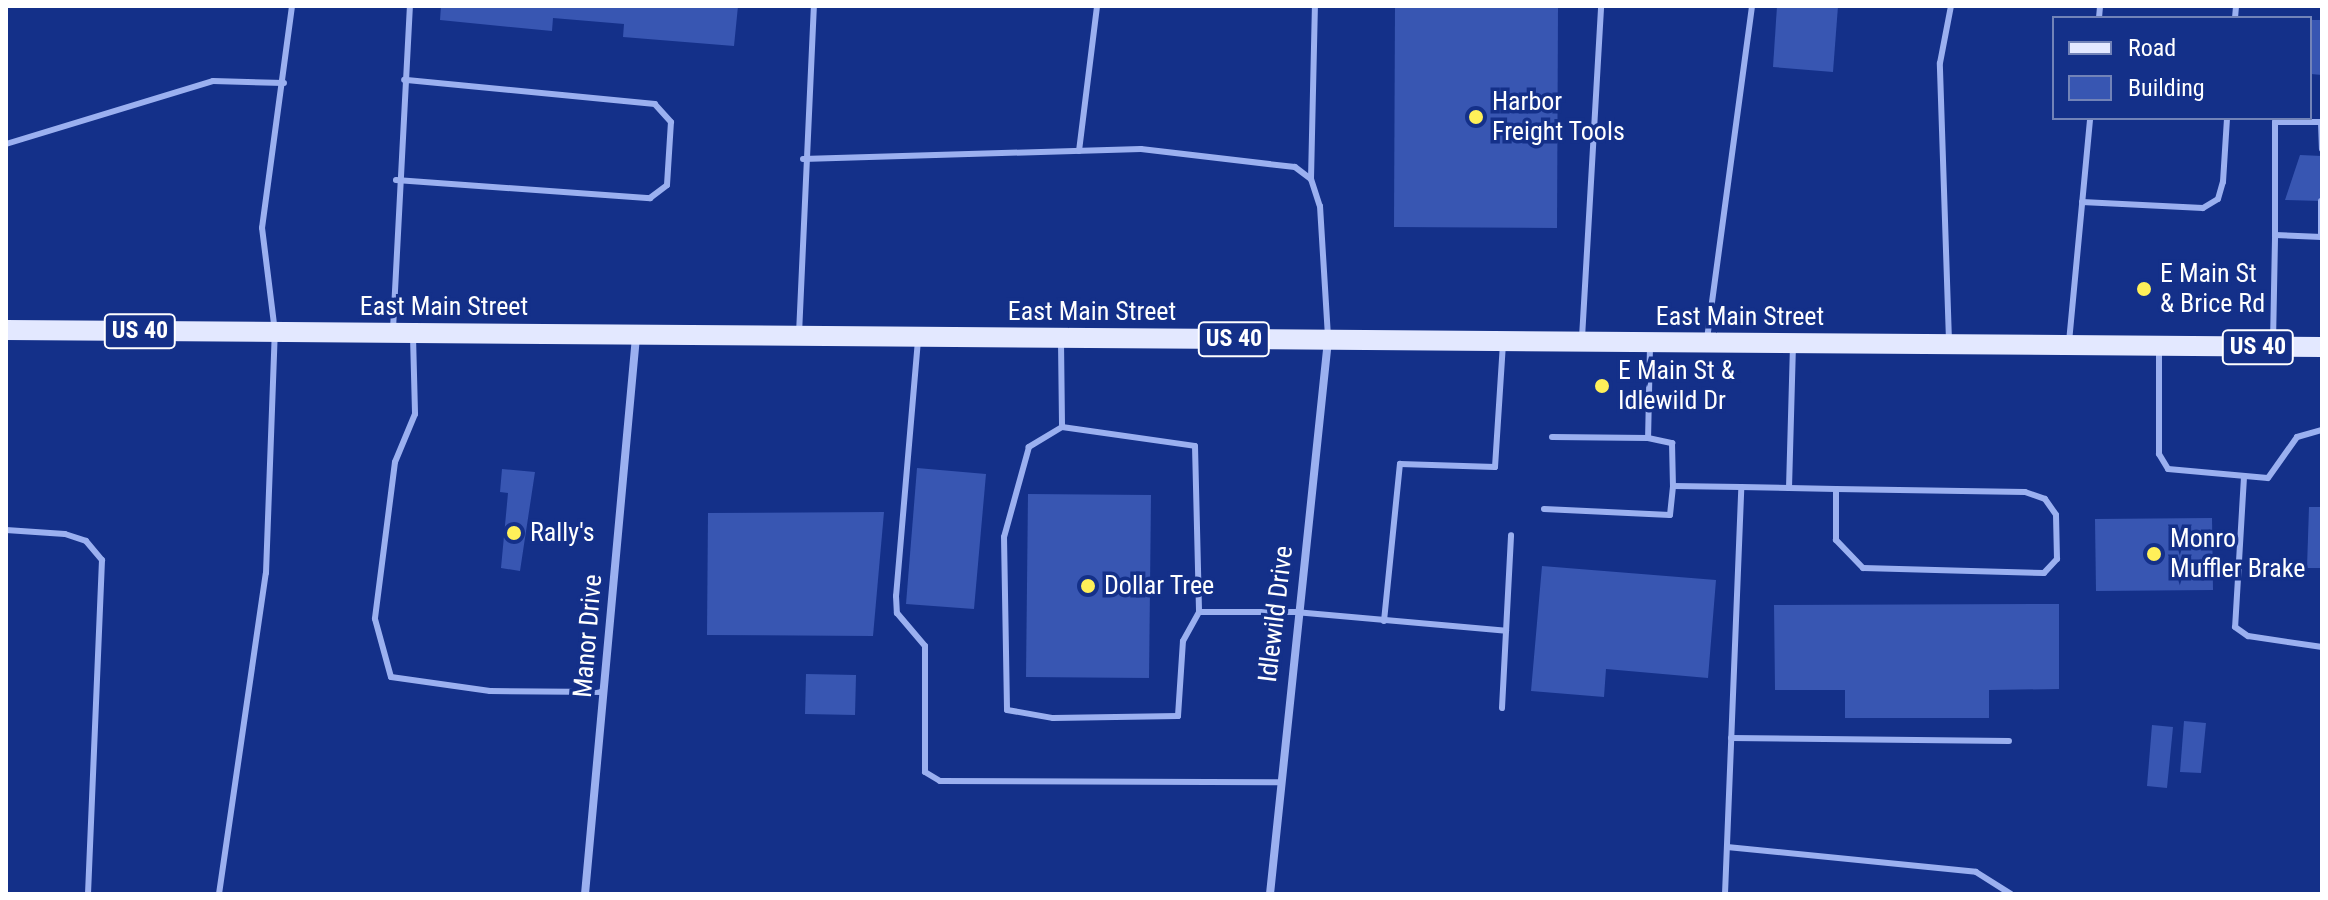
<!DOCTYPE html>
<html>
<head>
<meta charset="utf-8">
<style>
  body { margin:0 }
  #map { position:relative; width:2328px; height:900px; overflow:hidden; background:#143089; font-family:"Roboto Condensed",sans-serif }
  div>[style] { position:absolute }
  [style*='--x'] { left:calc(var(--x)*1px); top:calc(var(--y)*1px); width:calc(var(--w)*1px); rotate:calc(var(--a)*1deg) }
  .building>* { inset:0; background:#3856b2 }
  .lane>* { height:6px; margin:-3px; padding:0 3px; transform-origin:3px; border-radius:3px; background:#9bb0f0 }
  .street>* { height:8px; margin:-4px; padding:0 4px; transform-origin:4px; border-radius:4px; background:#9bb0f0 }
  .primary>* { height:20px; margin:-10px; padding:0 10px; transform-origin:10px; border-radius:10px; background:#e3e8ff }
  .dots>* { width:22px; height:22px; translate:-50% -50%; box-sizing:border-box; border:4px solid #143089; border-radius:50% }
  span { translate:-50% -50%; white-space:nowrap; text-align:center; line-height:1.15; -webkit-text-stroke:7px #143089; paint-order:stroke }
  .shield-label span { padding:2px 6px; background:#143089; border:2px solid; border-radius:6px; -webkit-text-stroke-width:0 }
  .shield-label { font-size:24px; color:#fff; font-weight:700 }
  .poi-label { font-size:26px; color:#fff }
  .left { translate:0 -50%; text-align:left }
  .street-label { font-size:26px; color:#fff }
  .frame { position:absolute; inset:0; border:8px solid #fff; pointer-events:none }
  .legend { position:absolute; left:2052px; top:16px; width:260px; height:104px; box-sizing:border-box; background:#143089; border:2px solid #7283b8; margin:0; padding:10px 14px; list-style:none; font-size:24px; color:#fff }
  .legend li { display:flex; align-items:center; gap:16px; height:40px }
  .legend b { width:40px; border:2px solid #7283b8 }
</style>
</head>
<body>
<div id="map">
  <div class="building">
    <i style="clip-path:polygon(441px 6px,738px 6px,734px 46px,623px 37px,624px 24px,553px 18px,552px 31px,440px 20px)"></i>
    <i style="clip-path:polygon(1395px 6px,1558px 6px,1557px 228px,1394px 227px)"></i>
    <i style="clip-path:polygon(1777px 6px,1838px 6px,1833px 72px,1773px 67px)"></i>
    <i style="clip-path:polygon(2312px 20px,2322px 20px,2322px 75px,2311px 74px)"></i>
    <i style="clip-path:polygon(2300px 155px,2322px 156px,2322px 201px,2285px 200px)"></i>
    <i style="clip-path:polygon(917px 468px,986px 474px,974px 609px,906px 604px)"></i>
    <i style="clip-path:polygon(502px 469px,535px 472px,520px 571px,501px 568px,508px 493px,500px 492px)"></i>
    <i style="clip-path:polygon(1028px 494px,1151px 495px,1149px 678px,1026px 677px)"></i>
    <i style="clip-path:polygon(2309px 507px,2322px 507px,2322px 568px,2307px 568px)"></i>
    <i style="clip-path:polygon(884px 512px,873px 636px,707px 635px,708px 513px)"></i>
    <i style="clip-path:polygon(2212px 518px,2213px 590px,2096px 591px,2095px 519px)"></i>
    <i style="clip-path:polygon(1542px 566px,1716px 580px,1708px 678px,1606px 669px,1604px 697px,1531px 691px)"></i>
    <i style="clip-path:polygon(2059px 604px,2059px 689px,1989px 690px,1989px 718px,1845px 718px,1845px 690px,1775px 690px,1774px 605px)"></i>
    <i style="clip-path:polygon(806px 674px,856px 675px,855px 715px,805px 714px)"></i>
    <i style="clip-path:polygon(2184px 721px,2206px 723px,2201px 773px,2180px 772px)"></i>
    <i style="clip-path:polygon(2152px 725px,2173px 727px,2167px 788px,2147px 786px)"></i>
  </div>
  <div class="lane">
    <i style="--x:2099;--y:18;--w:12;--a:-85"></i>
    <i style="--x:2235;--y:18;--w:12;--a:-85"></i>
    <i style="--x:2321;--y:122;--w:27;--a:88"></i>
    <i style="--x:6;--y:144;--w:216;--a:-16.9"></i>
    <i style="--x:213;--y:81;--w:71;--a:1.6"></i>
    <i style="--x:1079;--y:151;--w:146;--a:-82.9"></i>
    <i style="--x:803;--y:159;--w:338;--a:-1.7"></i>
    <i style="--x:1141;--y:149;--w:155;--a:6.7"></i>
    <i style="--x:1295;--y:167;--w:20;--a:37"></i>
    <i style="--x:1311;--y:179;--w:28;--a:72"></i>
    <i style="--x:1320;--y:206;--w:131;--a:86.5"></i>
    <i style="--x:1311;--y:179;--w:173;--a:-88.7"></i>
    <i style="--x:396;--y:180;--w:255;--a:4.1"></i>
    <i style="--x:650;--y:198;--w:21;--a:-37"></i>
    <i style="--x:667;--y:185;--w:63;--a:-86.4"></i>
    <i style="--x:671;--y:122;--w:24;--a:-132"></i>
    <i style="--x:655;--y:104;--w:252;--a:-174.5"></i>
    <i style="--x:2082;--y:202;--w:121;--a:2.8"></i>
    <i style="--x:2203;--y:208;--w:17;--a:-31"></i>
    <i style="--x:2218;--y:199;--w:18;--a:-74"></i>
    <i style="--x:2223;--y:182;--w:64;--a:-86.4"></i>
    <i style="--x:2275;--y:235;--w:113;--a:-90"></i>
    <i style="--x:2275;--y:122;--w:47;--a:0"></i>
    <i style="--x:2321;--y:237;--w:36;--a:-90"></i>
    <i style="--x:393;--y:329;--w:323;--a:-87"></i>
    <i style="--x:799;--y:334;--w:328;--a:-87.4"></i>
    <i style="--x:413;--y:336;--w:78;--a:88.5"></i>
    <i style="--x:415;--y:414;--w:52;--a:112.6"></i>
    <i style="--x:395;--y:462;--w:158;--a:97.3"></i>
    <i style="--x:375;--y:619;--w:60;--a:74.6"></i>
    <i style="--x:391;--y:677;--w:100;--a:8"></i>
    <i style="--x:490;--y:691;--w:113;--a:0.5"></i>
    <i style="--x:1582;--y:338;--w:333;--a:-86.7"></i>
    <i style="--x:1707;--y:339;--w:336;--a:-82.3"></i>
    <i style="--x:918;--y:340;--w:257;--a:94.9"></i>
    <i style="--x:896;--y:596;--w:17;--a:87"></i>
    <i style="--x:897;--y:613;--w:43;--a:49.7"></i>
    <i style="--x:925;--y:646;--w:126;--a:90"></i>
    <i style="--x:925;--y:772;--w:17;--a:31"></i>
    <i style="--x:940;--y:781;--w:338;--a:0.2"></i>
    <i style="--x:1949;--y:341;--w:278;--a:-91.9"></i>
    <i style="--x:1940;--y:63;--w:58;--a:-79.1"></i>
    <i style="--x:1061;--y:342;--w:85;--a:89.3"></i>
    <i style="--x:1062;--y:427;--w:39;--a:149"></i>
    <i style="--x:1029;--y:447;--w:93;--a:105.5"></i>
    <i style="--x:1004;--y:537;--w:173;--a:89"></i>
    <i style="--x:1007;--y:710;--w:47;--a:9.9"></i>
    <i style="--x:1053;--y:718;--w:125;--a:-0.9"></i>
    <i style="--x:1178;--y:716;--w:75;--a:-86.2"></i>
    <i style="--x:1183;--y:641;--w:33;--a:-61"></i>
    <i style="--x:1199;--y:612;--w:96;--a:0"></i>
    <i style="--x:1295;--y:612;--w:212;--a:5.1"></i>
    <i style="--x:2069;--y:342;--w:225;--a:-84.6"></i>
    <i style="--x:2273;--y:343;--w:108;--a:-88.9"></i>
    <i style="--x:2275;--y:235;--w:47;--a:2.4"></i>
    <i style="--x:1650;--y:346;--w:92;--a:91.2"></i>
    <i style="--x:1648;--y:438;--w:25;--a:12"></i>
    <i style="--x:1672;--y:443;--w:43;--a:88.7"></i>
    <i style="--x:2159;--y:350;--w:104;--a:90"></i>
    <i style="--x:2159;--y:454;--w:17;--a:59"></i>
    <i style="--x:2168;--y:469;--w:100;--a:5.1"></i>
    <i style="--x:2268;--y:478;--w:50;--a:-54.7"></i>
    <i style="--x:2297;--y:437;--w:26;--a:-16"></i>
    <i style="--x:1062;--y:427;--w:134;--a:8.1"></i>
    <i style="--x:1195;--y:446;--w:166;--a:88.6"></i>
    <i style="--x:1552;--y:437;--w:96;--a:0.6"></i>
    <i style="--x:2244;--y:477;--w:150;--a:93.4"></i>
    <i style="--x:2235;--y:627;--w:16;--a:35"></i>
    <i style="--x:2248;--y:636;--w:75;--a:8.5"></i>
    <i style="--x:1789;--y:488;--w:47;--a:1.2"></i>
    <i style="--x:1836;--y:489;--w:189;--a:0.9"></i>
    <i style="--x:2025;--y:492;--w:21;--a:19"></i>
    <i style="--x:2045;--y:499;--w:19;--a:55"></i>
    <i style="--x:2056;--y:515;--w:44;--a:88.7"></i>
    <i style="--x:2057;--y:559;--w:19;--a:133"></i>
    <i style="--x:2044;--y:573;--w:181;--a:-178.4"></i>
    <i style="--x:1863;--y:568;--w:39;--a:-134"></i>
    <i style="--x:1836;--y:540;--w:51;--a:-90"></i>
    <i style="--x:1544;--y:509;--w:126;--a:2.7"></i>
    <i style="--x:1670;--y:515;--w:29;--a:-84"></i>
    <i style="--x:1673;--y:486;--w:68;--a:0.8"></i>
    <i style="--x:6;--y:530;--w:59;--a:3.9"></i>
    <i style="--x:65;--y:534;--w:22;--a:18"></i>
    <i style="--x:86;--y:541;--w:25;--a:50"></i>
    <i style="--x:102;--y:560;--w:334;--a:92.4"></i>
    <i style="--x:1384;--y:621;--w:158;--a:-84.2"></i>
    <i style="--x:1400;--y:464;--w:95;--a:1.8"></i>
    <i style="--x:1495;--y:467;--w:123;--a:-86.3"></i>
    <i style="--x:1502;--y:708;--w:173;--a:-87"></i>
    <i style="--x:1731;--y:738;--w:278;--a:0.6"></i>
    <i style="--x:1727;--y:847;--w:250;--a:5.7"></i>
    <i style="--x:1976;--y:872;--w:41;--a:32.2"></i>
    <i style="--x:219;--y:894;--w:324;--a:-81.7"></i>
    <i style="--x:266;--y:573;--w:241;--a:-87.9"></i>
    <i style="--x:275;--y:332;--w:105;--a:-97.1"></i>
    <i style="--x:262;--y:228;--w:224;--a:-82.3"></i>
    <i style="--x:1725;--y:894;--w:407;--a:-87.7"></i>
    <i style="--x:1741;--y:487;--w:48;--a:1.2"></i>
    <i style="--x:1789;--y:488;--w:141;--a:-88.4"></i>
  </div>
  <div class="street">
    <i style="--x:585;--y:894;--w:559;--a:-84.77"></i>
    <i style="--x:1270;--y:894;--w:557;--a:-84.02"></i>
  </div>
  <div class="primary">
    <i style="--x:6;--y:330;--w:2316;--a:0.42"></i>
  </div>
  <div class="dots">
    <i style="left:1476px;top:117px;background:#fff059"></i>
    <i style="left:2144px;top:289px;background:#fff059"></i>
    <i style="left:1602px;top:386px;background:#fff059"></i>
    <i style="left:514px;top:533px;background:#fff059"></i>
    <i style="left:2154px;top:554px;background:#fff059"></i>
    <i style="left:1088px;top:586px;background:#fff059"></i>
  </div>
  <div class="shield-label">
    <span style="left:140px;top:331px">US 40</span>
    <span style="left:1234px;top:339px">US 40</span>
    <span style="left:2258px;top:347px">US 40</span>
  </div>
  <div class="poi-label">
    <span class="left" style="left:1492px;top:117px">Harbor<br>Freight Tools</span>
    <span class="left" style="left:2160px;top:289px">E Main St<br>&amp; Brice Rd</span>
    <span class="left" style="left:1618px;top:386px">E Main St &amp;<br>Idlewild Dr</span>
    <span class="left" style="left:530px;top:533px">Rally's</span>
    <span class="left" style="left:2170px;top:554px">Monro<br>Muffler Brake</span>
    <span class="left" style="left:1104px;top:586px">Dollar Tree</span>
  </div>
  <div class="street-label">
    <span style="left:444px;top:307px">East Main Street</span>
    <span style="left:1092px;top:312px">East Main Street</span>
    <span style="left:1740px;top:317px">East Main Street</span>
    <span style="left:1276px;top:614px;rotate:-83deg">Idlewild Drive</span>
    <span style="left:588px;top:636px;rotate:-85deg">Manor Drive</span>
  </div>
  <div class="frame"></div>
  <ul class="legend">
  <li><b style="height:10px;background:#e3e8ff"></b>Road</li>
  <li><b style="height:22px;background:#3856b2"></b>Building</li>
  </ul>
</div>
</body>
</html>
